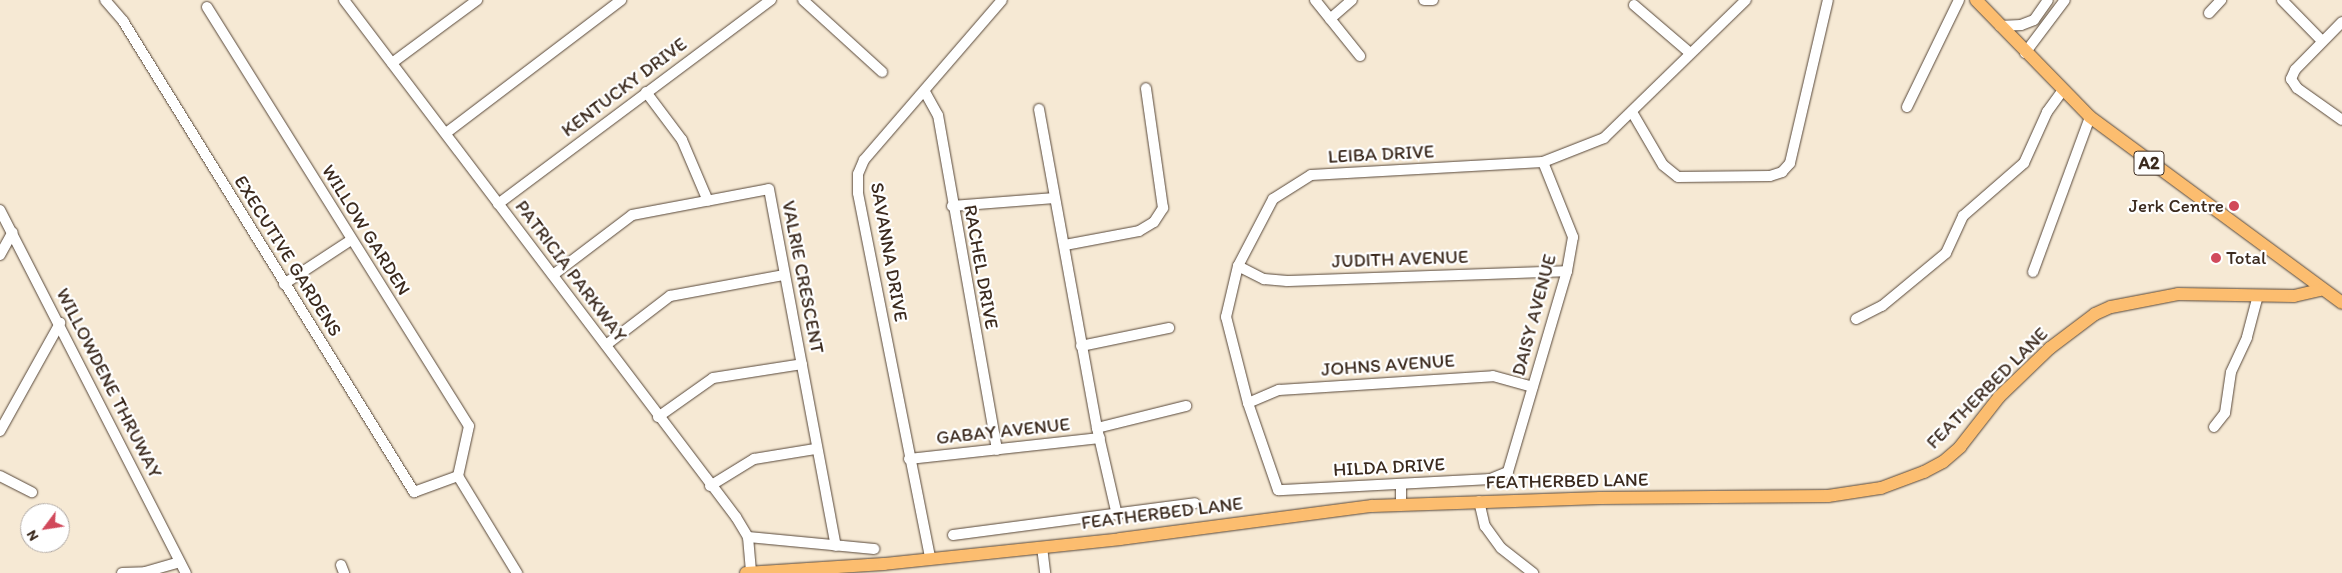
<!DOCTYPE html>
<html>
<head>
<meta charset="utf-8">
<style>
  body { margin:0 }
  #map { position:relative; width:2342px; height:573px; overflow:hidden; background:#f6e9d4; font-family:Itim,sans-serif }
  div>[style] { position:absolute }
  [style*='--x'] { left:calc(var(--x)*1px); top:calc(var(--y)*1px); width:calc(var(--w)*1px); rotate:calc(var(--a)*1deg) }
  .roads { filter:drop-shadow(0 0 1px #574739) drop-shadow(0 0 1px #574739) }
  .minor>* { height:10px; margin:-5px; padding:0 5px; transform-origin:5px; border-radius:5px; background:#fff }
  .major>* { height:12px; margin:-6px; padding:0 6px; transform-origin:6px; border-radius:6px; background:#fcbd6f }
  .dots>* { width:14px; height:14px; translate:-50% -50%; box-sizing:border-box; border:2px solid #fff; border-radius:50% }
  span { translate:-50% -50%; white-space:nowrap; text-align:center; line-height:1.15; -webkit-text-stroke:4.5px #fff; paint-order:stroke }
  .shield-label span { padding:1px 4px; background:#fff; border:1px solid; border-radius:4px; -webkit-text-stroke-width:0 }
  .shield-label { font-size:18px; color:#3b2a1e; font-weight:700 }
  .street-label { font-size:19px; color:#3b2a1e }
  .poi-label { font-size:19px; color:#3b2a1e }
  .right { translate:-100% -50%; text-align:right }
  .left { translate:0 -50%; text-align:left }
  .north { position:absolute; left:20px; top:503px; width:50px; height:50px; box-sizing:border-box; background:#fff; border:1px solid #b1aaa5; border-radius:50%; rotate:239deg; font-size:14px; font-weight:700; line-height:20px; text-align:center; color:#3b2a1e }
  .north::after { content:''; display:block; margin:auto; width:18px; height:22px; background:#d1495b; clip-path:polygon(50% 0,100% 100%,50% 72%,0 100%) }
</style>
</head>
<body>
<div id="map">
  <div class="roads">
    <div class="minor">
      <i style="--x:105;--y:0;--w:28;--a:49"></i>
      <i style="--x:123;--y:21;--w:554;--a:58.29"></i>
      <i style="--x:414;--y:492;--w:47;--a:-20"></i>
      <i style="--x:344;--y:0;--w:649;--a:52.83"></i>
      <i style="--x:736;--y:517;--w:23;--a:59"></i>
      <i style="--x:748;--y:537;--w:35;--a:85"></i>
      <i style="--x:803;--y:0;--w:107;--a:42.3"></i>
      <i style="--x:1315;--y:0;--w:72;--a:51.2"></i>
      <i style="--x:1424;--y:0;--w:9;--a:0"></i>
      <i style="--x:2282;--y:0;--w:57;--a:45.7"></i>
      <i style="--x:1634;--y:5;--w:74;--a:40.6"></i>
      <i style="--x:207;--y:7;--w:494;--a:58"></i>
      <i style="--x:469;--y:426;--w:51;--a:102.4"></i>
      <i style="--x:2209;--y:13;--w:18;--a:-47"></i>
      <i style="--x:1330;--y:19;--w:29;--a:-41"></i>
      <i style="--x:2342;--y:22;--w:67;--a:134.4"></i>
      <i style="--x:2295;--y:70;--w:10;--a:114"></i>
      <i style="--x:2291;--y:79;--w:11;--a:56"></i>
      <i style="--x:2297;--y:88;--w:55;--a:35.4"></i>
      <i style="--x:2000;--y:26;--w:21;--a:-3"></i>
      <i style="--x:2021;--y:25;--w:14;--a:-21"></i>
      <i style="--x:2034;--y:20;--w:24;--a:-55"></i>
      <i style="--x:2025;--y:53;--w:66;--a:-53"></i>
      <i style="--x:392;--y:63;--w:106;--a:-36.5"></i>
      <i style="--x:646;--y:92;--w:60;--a:53.1"></i>
      <i style="--x:682;--y:140;--w:66;--a:66.9"></i>
      <i style="--x:925;--y:92;--w:26;--a:61"></i>
      <i style="--x:938;--y:115;--w:340;--a:80"></i>
      <i style="--x:1907;--y:107;--w:119;--a:-64.1"></i>
      <i style="--x:1039;--y:109;--w:324;--a:79.7"></i>
      <i style="--x:1097;--y:428;--w:89;--a:77.1"></i>
      <i style="--x:1632;--y:112;--w:61;--a:59.7"></i>
      <i style="--x:1663;--y:165;--w:19;--a:39"></i>
      <i style="--x:1678;--y:177;--w:92;--a:-0.6"></i>
      <i style="--x:1770;--y:176;--w:13;--a:-18"></i>
      <i style="--x:1782;--y:172;--w:12;--a:-48"></i>
      <i style="--x:1790;--y:163;--w:167;--a:-76.9"></i>
      <i style="--x:446;--y:133;--w:220;--a:-37.2"></i>
      <i style="--x:1543;--y:162;--w:81;--a:68.2"></i>
      <i style="--x:1573;--y:237;--w:35;--a:100"></i>
      <i style="--x:1567;--y:271;--w:209;--a:106.4"></i>
      <i style="--x:1508;--y:472;--w:18;--a:158"></i>
      <i style="--x:1491;--y:479;--w:213;--a:177"></i>
      <i style="--x:1278;--y:490;--w:92;--a:-109"></i>
      <i style="--x:1248;--y:403;--w:89;--a:-104.3"></i>
      <i style="--x:1226;--y:317;--w:52;--a:-76.8"></i>
      <i style="--x:1238;--y:266;--w:76;--a:-62.4"></i>
      <i style="--x:1273;--y:199;--w:45;--a:-32.3"></i>
      <i style="--x:1311;--y:175;--w:232;--a:-3.2"></i>
      <i style="--x:1543;--y:162;--w:66;--a:-21.5"></i>
      <i style="--x:1604;--y:138;--w:198;--a:-44.2"></i>
      <i style="--x:498;--y:204;--w:341;--a:-36.8"></i>
      <i style="--x:952;--y:206;--w:103;--a:-4.4"></i>
      <i style="--x:0;--y:210;--w:408;--a:62.9"></i>
      <i style="--x:1065;--y:245;--w:75;--a:-10.7"></i>
      <i style="--x:1139;--y:231;--w:17;--a:-31"></i>
      <i style="--x:1154;--y:222;--w:17;--a:-57"></i>
      <i style="--x:1163;--y:208;--w:121;--a:-98.1"></i>
      <i style="--x:0;--y:255;--w:26;--a:-61"></i>
      <i style="--x:1238;--y:266;--w:29;--a:27"></i>
      <i style="--x:1264;--y:279;--w:23;--a:5"></i>
      <i style="--x:1287;--y:281;--w:280;--a:-2"></i>
      <i style="--x:2033;--y:272;--w:165;--a:-69.8"></i>
      <i style="--x:553;--y:275;--w:99;--a:-37.2"></i>
      <i style="--x:632;--y:215;--w:139;--a:-10.7"></i>
      <i style="--x:769;--y:189;--w:363;--a:79.4"></i>
      <i style="--x:284;--y:284;--w:80;--a:-33.3"></i>
      <i style="--x:1856;--y:319;--w:29;--a:-27"></i>
      <i style="--x:1882;--y:306;--w:83;--a:-39.6"></i>
      <i style="--x:1946;--y:253;--w:41;--a:-65.3"></i>
      <i style="--x:1963;--y:216;--w:81;--a:-41"></i>
      <i style="--x:2024;--y:163;--w:56;--a:-65.7"></i>
      <i style="--x:2047;--y:112;--w:26;--a:-54"></i>
      <i style="--x:606;--y:345;--w:81;--a:-37.4"></i>
      <i style="--x:670;--y:296;--w:115;--a:-10.5"></i>
      <i style="--x:1081;--y:346;--w:90;--a:-11.6"></i>
      <i style="--x:1248;--y:403;--w:34;--a:-23"></i>
      <i style="--x:1279;--y:390;--w:214;--a:-3.7"></i>
      <i style="--x:1493;--y:376;--w:41;--a:15.4"></i>
      <i style="--x:658;--y:417;--w:67;--a:-35.3"></i>
      <i style="--x:713;--y:378;--w:90;--a:-8.9"></i>
      <i style="--x:2214;--y:427;--w:18;--a:-52"></i>
      <i style="--x:2225;--y:413;--w:41;--a:-81.7"></i>
      <i style="--x:2231;--y:372;--w:38;--a:-65"></i>
      <i style="--x:2247;--y:337;--w:43;--a:-75.3"></i>
      <i style="--x:1097;--y:428;--w:92;--a:-13.9"></i>
      <i style="--x:0;--y:431;--w:124;--a:-60.9"></i>
      <i style="--x:909;--y:459;--w:192;--a:-6.3"></i>
      <i style="--x:0;--y:476;--w:36;--a:27"></i>
      <i style="--x:458;--y:476;--w:114;--a:58.7"></i>
      <i style="--x:710;--y:486;--w:52;--a:-31.5"></i>
      <i style="--x:754;--y:459;--w:62;--a:-9.3"></i>
      <i style="--x:1479;--y:501;--w:26;--a:77"></i>
      <i style="--x:1485;--y:526;--w:27;--a:54"></i>
      <i style="--x:1501;--y:548;--w:41;--a:38"></i>
      <i style="--x:1401;--y:504;--w:20;--a:-90"></i>
      <i style="--x:953;--y:535;--w:244;--a:-7.5"></i>
      <i style="--x:748;--y:537;--w:127;--a:5.4"></i>
      <i style="--x:1042;--y:547;--w:26;--a:83"></i>
      <i style="--x:930;--y:557;--w:371;--a:-101.2"></i>
      <i style="--x:858;--y:193;--w:19;--a:-90"></i>
      <i style="--x:858;--y:174;--w:15;--a:-67"></i>
      <i style="--x:864;--y:160;--w:211;--a:-49.2"></i>
      <i style="--x:341;--y:565;--w:9;--a:69"></i>
      <i style="--x:122;--y:573;--w:23;--a:-2"></i>
      <i style="--x:145;--y:572;--w:36;--a:-16"></i>
    </div>
    <div class="major">
      <i style="--x:1976;--y:0;--w:163;--a:45.7"></i>
      <i style="--x:2090;--y:117;--w:313;--a:36.4"></i>
      <i style="--x:746;--y:573;--w:138;--a:-3.7"></i>
      <i style="--x:884;--y:564;--w:237;--a:-6"></i>
      <i style="--x:1120;--y:539;--w:254;--a:-7.5"></i>
      <i style="--x:1372;--y:506;--w:228;--a:-2"></i>
      <i style="--x:1600;--y:498;--w:228;--a:-0.5"></i>
      <i style="--x:1828;--y:496;--w:54;--a:-8.6"></i>
      <i style="--x:1881;--y:488;--w:46;--a:-20.4"></i>
      <i style="--x:1924;--y:472;--w:21;--a:-28"></i>
      <i style="--x:1943;--y:462;--w:23;--a:-41"></i>
      <i style="--x:1960;--y:447;--w:63;--a:-52"></i>
      <i style="--x:1999;--y:397;--w:71;--a:-43.9"></i>
      <i style="--x:2050;--y:348;--w:56;--a:-37.1"></i>
      <i style="--x:2095;--y:314;--w:17;--a:-24"></i>
      <i style="--x:2111;--y:307;--w:68;--a:-11"></i>
      <i style="--x:2178;--y:294;--w:116;--a:1"></i>
      <i style="--x:2294;--y:296;--w:28;--a:-13"></i>
    </div>
  </div>
  <div class="dots">
    <i style="left:2234px;top:206px;background:#d1495b"></i>
    <i style="left:2216px;top:258px;background:#d1495b"></i>
  </div>
  <div class="shield-label">
    <span style="left:2149px;top:163px">A2</span>
  </div>
  <div class="street-label">
    <span style="left:624px;top:87px;rotate:-37deg">KENTUCKY DRIVE</span>
    <span style="left:1381px;top:154px;rotate:-3deg">LEIBA DRIVE</span>
    <span style="left:366px;top:230px;rotate:58deg">WILLOW GARDEN</span>
    <span style="left:889px;top:252px;rotate:80deg">SAVANNA DRIVE</span>
    <span style="left:288px;top:256px;rotate:58deg">EXECUTIVE GARDENS</span>
    <span style="left:1400px;top:259px;rotate:-2deg">JUDITH AVENUE</span>
    <span style="left:981px;top:267px;rotate:80deg">RACHEL DRIVE</span>
    <span style="left:571px;top:271px;rotate:53deg">PATRICIA PARKWAY</span>
    <span style="left:803px;top:277px;rotate:79deg">VALRIE CRESCENT</span>
    <span style="left:1534px;top:315px;rotate:-75deg">DAISY AVENUE</span>
    <span style="left:1388px;top:365px;rotate:-4deg">JOHNS AVENUE</span>
    <span style="left:109px;top:383px;rotate:63deg">WILLOWDENE THRUWAY</span>
    <span style="left:1987px;top:388px;rotate:-45deg">FEATHERBED LANE</span>
    <span style="left:1003px;top:431px;rotate:-6deg">GABAY AVENUE</span>
    <span style="left:1389px;top:467px;rotate:-3deg">HILDA DRIVE</span>
    <span style="left:1567px;top:481px;rotate:-1deg">FEATHERBED LANE</span>
    <span style="left:1162px;top:513px;rotate:-7deg">FEATHERBED LANE</span>
  </div>
  <div class="poi-label">
    <span class="right" style="left:2224px;top:206px">Jerk Centre</span>
    <span class="left" style="left:2226px;top:258px">Total</span>
  </div>
  <div class="north">N</div>
</div>
</body>
</html>
